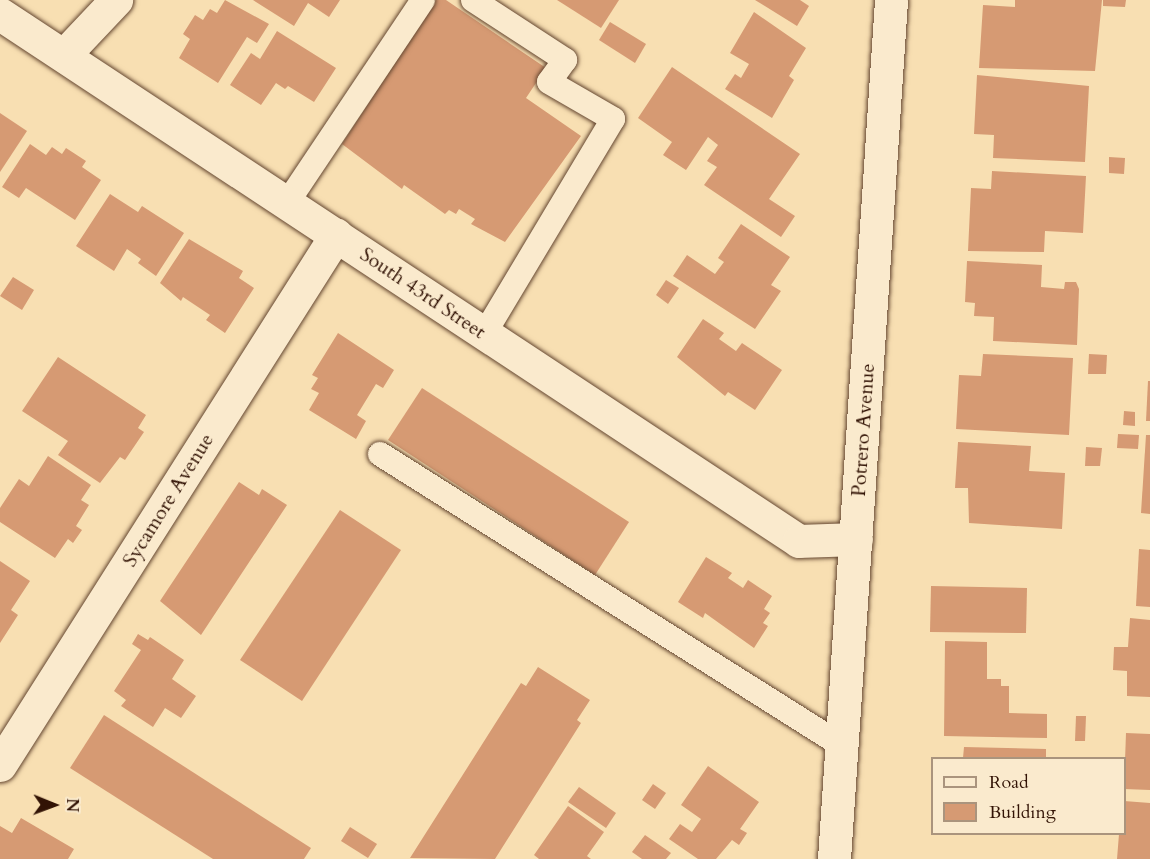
<!DOCTYPE html>
<html>
<head>
<meta charset="utf-8">
<style>
  body { margin:0 }
  #map { position:relative; width:1150px; height:859px; overflow:hidden; background:#f8dfb2; font-family:Cardo,serif }
  div>[style] { position:absolute }
  [style*='--x'] { left:calc(var(--x)*1px); top:calc(var(--y)*1px); width:calc(var(--w)*1px); rotate:calc(var(--a)*1deg) }
  .building>* { inset:0; background:#d69a73 }
  .roads { filter:drop-shadow(0 0 2px #644630) drop-shadow(0 0 2px #644630) }
  .service>* { height:24px; margin:-12px; padding:0 12px; transform-origin:12px; border-radius:12px; background:#faeacd }
  .minor>* { height:33px; margin:-16.5px; padding:0 16.5px; transform-origin:16.5px; border-radius:16.5px; background:#faeacd }
  .tertiary>* { height:33px; margin:-16.5px; padding:0 16.5px; transform-origin:16.5px; border-radius:16.5px; background:#faeacd }
  span { translate:-50% -50%; white-space:nowrap; text-align:center; line-height:1.15; -webkit-text-stroke:4.5px #faeacd; paint-order:stroke }
  .street-label { font-size:20px; color:#321305 }
  .legend { position:absolute; left:931px; top:757px; width:195px; height:78px; box-sizing:border-box; background:#faeacd; border:2px solid #aa947d; margin:0; padding:8px 10px; list-style:none; font-size:18px; color:#321305 }
  .legend li { display:flex; align-items:center; gap:12px; height:30px }
  .legend b { width:30px; border:2px solid #aa947d }
  .north { position:absolute; left:24px; top:775px; width:60px; height:60px; -webkit-text-stroke:4px #faeacd; paint-order:stroke; rotate:91deg; font-size:16px; font-weight:700; line-height:24px; text-align:center; color:#321305 }
  .north::after { content:''; display:block; margin:auto; width:21px; height:27px; background:#321305; clip-path:polygon(50% 0,100% 100%,50% 72%,0 100%) }
</style>
</head>
<body>
<div id="map">
  <div class="building">
    <i style="clip-path:polygon(225px 0,269px 24px,257px 43px,247px 37px,218px 83px,179px 58px,190px 39px,183px 34px,195px 15px,203px 20px,210px 9px,217px 13px)"></i>
    <i style="clip-path:polygon(253px 0,340px 0,329px 17px,308px 3px,294px 26px)"></i>
    <i style="clip-path:polygon(436px 0,446px 0,546px 68px,526px 98px,581px 136px,505px 242px,471px 224px,475px 219px,459px 209px,456px 214px,449px 210px,445px 214px,404px 185px,402px 189px,342px 144px)"></i>
    <i style="clip-path:polygon(557px 0,619px 0,601px 28px)"></i>
    <i style="clip-path:polygon(755px 0,800px 0,809px 6px,797px 26px)"></i>
    <i style="clip-path:polygon(1015px 0,1102px 0,1095px 71px,979px 68px,983px 5px,1015px 7px)"></i>
    <i style="clip-path:polygon(1103px 0,1126px 0,1125px 7px,1103px 6px)"></i>
    <i style="clip-path:polygon(754px 12px,806px 48px,789px 76px,794px 80px,772px 118px,725px 89px,735px 74px,741px 78px,749px 64px,730px 53px)"></i>
    <i style="clip-path:polygon(610px 22px,646px 44px,635px 63px,599px 40px)"></i>
    <i style="clip-path:polygon(277px 31px,336px 68px,314px 102px,288px 86px,285px 89px,276px 83px,261px 105px,230px 85px,251px 53px,260px 59px)"></i>
    <i style="clip-path:polygon(672px 67px,800px 154px,769px 199px,795px 216px,781px 237px,704px 185px,717px 167px,707px 161px,718px 145px,708px 137px,686px 170px,663px 155px,672px 142px,638px 118px)"></i>
    <i style="clip-path:polygon(977px 75px,1089px 86px,1085px 162px,993px 158px,994px 135px,974px 134px)"></i>
    <i style="clip-path:polygon(0 113px,27px 131px,0 172px)"></i>
    <i style="clip-path:polygon(30px 144px,46px 155px,52px 147px,62px 154px,66px 148px,86px 161px,82px 167px,101px 180px,75px 220px,26px 188px,19px 198px,2px 187px)"></i>
    <i style="clip-path:polygon(1109px 157px,1125px 158px,1124px 174px,1109px 173px)"></i>
    <i style="clip-path:polygon(992px 171px,1086px 176px,1083px 233px,1045px 231px,1044px 252px,968px 251px,971px 188px,991px 189px)"></i>
    <i style="clip-path:polygon(110px 194px,138px 212px,142px 206px,184px 233px,156px 276px,138px 263px,141px 259px,127px 249px,114px 271px,76px 246px)"></i>
    <i style="clip-path:polygon(741px 224px,790px 257px,771px 285px,781px 291px,755px 329px,673px 276px,687px 255px,715px 274px,724px 262px,718px 258px)"></i>
    <i style="clip-path:polygon(189px 239px,243px 271px,239px 278px,254px 288px,225px 333px,206px 320px,210px 315px,183px 297px,181px 301px,160px 283px)"></i>
    <i style="clip-path:polygon(967px 261px,1042px 265px,1041px 287px,1064px 289px,1065px 282px,1076px 282px,1079px 289px,1077px 345px,993px 341px,994px 317px,974px 316px,975px 303px,965px 302px)"></i>
    <i style="clip-path:polygon(13px 277px,34px 290px,22px 310px,0 296px)"></i>
    <i style="clip-path:polygon(666px 280px,679px 288px,668px 304px,656px 295px)"></i>
    <i style="clip-path:polygon(703px 319px,724px 333px,719px 339px,736px 351px,742px 343px,782px 370px,755px 410px,728px 392px,725px 396px,677px 357px)"></i>
    <i style="clip-path:polygon(338px 333px,394px 370px,383px 388px,376px 384px,357px 415px,366px 421px,356px 439px,309px 410px,319px 393px,311px 389px,318px 378px,312px 375px)"></i>
    <i style="clip-path:polygon(983px 354px,1073px 358px,1069px 435px,956px 429px,959px 375px,981px 376px)"></i>
    <i style="clip-path:polygon(1089px 354px,1107px 355px,1106px 374px,1088px 374px)"></i>
    <i style="clip-path:polygon(58px 357px,146px 415px,138px 428px,144px 432px,125px 460px,120px 457px,100px 483px,58px 455px,68px 441px,22px 411px)"></i>
    <i style="clip-path:polygon(1148px 381px,1150px 381px,1150px 421px,1146px 421px)"></i>
    <i style="clip-path:polygon(422px 388px,629px 522px,595px 575px,388px 440px)"></i>
    <i style="clip-path:polygon(1124px 411px,1135px 412px,1135px 426px,1123px 425px)"></i>
    <i style="clip-path:polygon(1118px 434px,1139px 435px,1138px 449px,1117px 448px)"></i>
    <i style="clip-path:polygon(1146px 435px,1150px 435px,1150px 514px,1141px 513px)"></i>
    <i style="clip-path:polygon(958px 442px,1031px 446px,1029px 471px,1065px 473px,1062px 529px,969px 523px,968px 488px,955px 488px)"></i>
    <i style="clip-path:polygon(1086px 447px,1102px 448px,1100px 466px,1085px 466px)"></i>
    <i style="clip-path:polygon(48px 456px,91px 485px,81px 500px,89px 505px,76px 526px,82px 530px,73px 543px,68px 539px,55px 558px,0 522px,0 508px,19px 479px,29px 486px)"></i>
    <i style="clip-path:polygon(239px 482px,259px 495px,262px 489px,287px 505px,201px 635px,160px 601px)"></i>
    <i style="clip-path:polygon(340px 510px,401px 550px,302px 701px,240px 660px)"></i>
    <i style="clip-path:polygon(1139px 549px,1150px 550px,1150px 607px,1136px 606px)"></i>
    <i style="clip-path:polygon(706px 557px,732px 573px,728px 578px,743px 588px,748px 580px,772px 596px,764px 609px,770px 613px,763px 623px,768px 626px,754px 648px,705px 613px,703px 618px,678px 602px)"></i>
    <i style="clip-path:polygon(0 561px,30px 581px,11px 610px,18px 615px,0 643px)"></i>
    <i style="clip-path:polygon(931px 586px,1027px 588px,1026px 633px,930px 632px)"></i>
    <i style="clip-path:polygon(1130px 618px,1150px 620px,1150px 697px,1127px 696px,1127px 671px,1113px 670px,1114px 647px,1128px 647px)"></i>
    <i style="clip-path:polygon(138px 634px,148px 640px,150px 637px,184px 660px,172px 679px,196px 696px,181px 718px,165px 708px,153px 727px,121px 706px,126px 700px,114px 691px,141px 650px,132px 644px)"></i>
    <i style="clip-path:polygon(945px 641px,987px 642px,987px 679px,1001px 679px,1001px 686px,1009px 686px,1009px 713px,1047px 714px,1047px 738px,944px 736px)"></i>
    <i style="clip-path:polygon(538px 667px,590px 700px,577px 720px,581px 723px,495px 859px,410px 858px,521px 683px,526px 686px)"></i>
    <i style="clip-path:polygon(104px 715px,311px 848px,304px 859px,213px 859px,70px 768px)"></i>
    <i style="clip-path:polygon(1076px 716px,1086px 716px,1085px 741px,1075px 741px)"></i>
    <i style="clip-path:polygon(1126px 733px,1150px 734px,1150px 790px,1124px 789px)"></i>
    <i style="clip-path:polygon(964px 747px,1046px 749px,1046px 758px,963px 758px)"></i>
    <i style="clip-path:polygon(708px 766px,759px 802px,740px 829px,747px 833px,739px 845px,732px 840px,716px 859px,698px 859px,669px 839px,680px 824px,692px 832px,701px 819px,681px 805px)"></i>
    <i style="clip-path:polygon(653px 784px,666px 793px,655px 809px,642px 800px)"></i>
    <i style="clip-path:polygon(579px 787px,616px 813px,606px 828px,568px 802px)"></i>
    <i style="clip-path:polygon(1124px 801px,1150px 803px,1150px 859px,1117px 859px,1119px 834px,1124px 834px)"></i>
    <i style="clip-path:polygon(568px 806px,604px 832px,587px 856px,591px 859px,539px 859px,534px 855px)"></i>
    <i style="clip-path:polygon(21px 818px,74px 849px,68px 859px,0 859px,0 826px,12px 833px)"></i>
    <i style="clip-path:polygon(350px 827px,377px 844px,368px 858px,341px 841px)"></i>
    <i style="clip-path:polygon(645px 835px,671px 853px,666px 859px,642px 859px,632px 852px)"></i>
  </div>
  <div class="roads">
    <div class="service">
      <i style="--x:473;--y:0;--w:110;--a:33.1"></i>
      <i style="--x:565;--y:60;--w:27;--a:126"></i>
      <i style="--x:549;--y:82;--w:74;--a:30"></i>
      <i style="--x:613;--y:119;--w:249;--a:120.9"></i>
      <i style="--x:287;--y:203;--w:244;--a:-56.2"></i>
      <i style="--x:380;--y:454;--w:545;--a:32.26"></i>
    </div>
    <div class="minor">
      <i style="--x:0;--y:14;--w:957;--a:33.41"></i>
      <i style="--x:799;--y:541;--w:57;--a:-2"></i>
      <i style="--x:64;--y:55;--w:76;--a:-46.6"></i>
      <i style="--x:0;--y:765;--w:628;--a:-57.63"></i>
    </div>
    <div class="tertiary">
      <i style="--x:834;--y:859;--w:861;--a:-86.2"></i>
    </div>
  </div>
  <div class="street-label">
    <span style="left:423px;top:293px;rotate:34deg">South 43rd Street</span>
    <span style="left:863px;top:430px;rotate:-86deg">Potrero Avenue</span>
    <span style="left:168px;top:500px;rotate:-58deg">Sycamore Avenue</span>
  </div>
  <ul class="legend">
  <li><b style="height:8px;background:#faeacd"></b>Road</li>
  <li><b style="height:16px;background:#d69a73"></b>Building</li>
  </ul>
  <div class="north">N</div>
</div>
</body>
</html>
